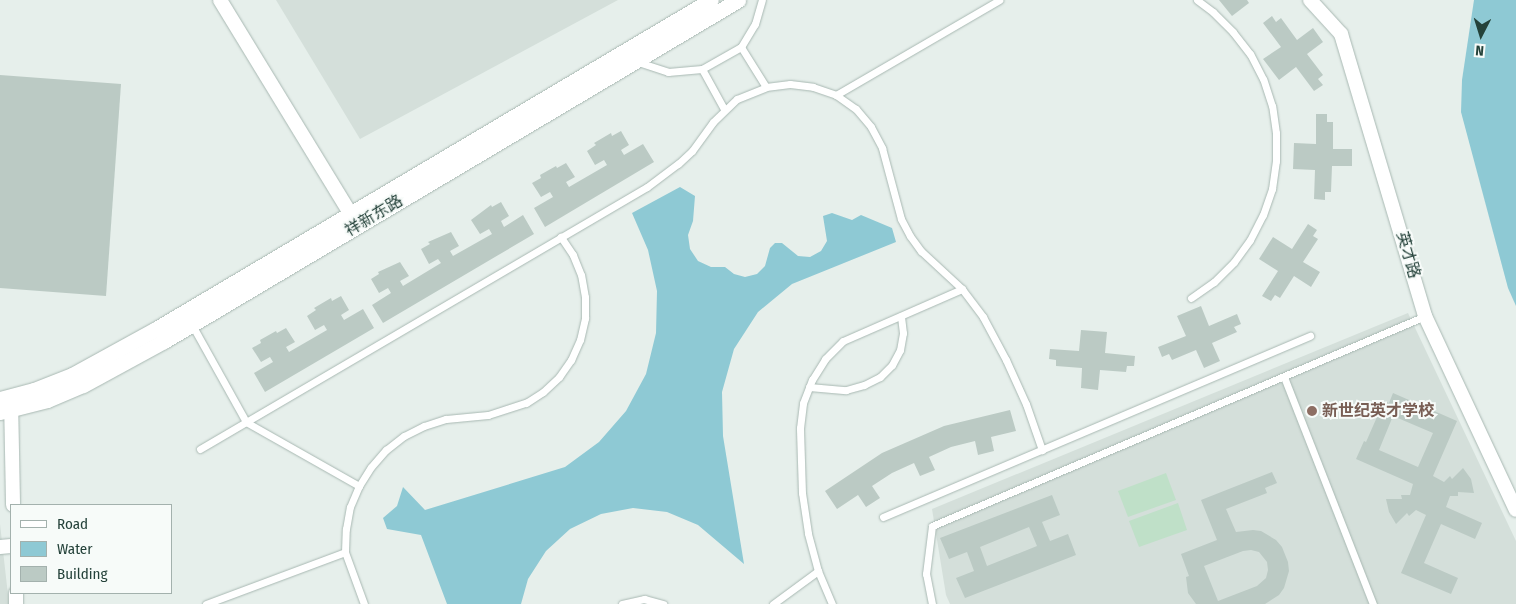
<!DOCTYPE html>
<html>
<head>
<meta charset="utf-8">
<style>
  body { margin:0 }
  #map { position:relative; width:1516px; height:604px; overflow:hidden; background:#e6efeb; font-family:"Fira Sans Condensed","Noto Sans SC",sans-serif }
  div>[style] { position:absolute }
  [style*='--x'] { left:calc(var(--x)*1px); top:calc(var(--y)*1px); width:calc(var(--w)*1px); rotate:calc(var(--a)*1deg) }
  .built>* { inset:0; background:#d4dfda }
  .green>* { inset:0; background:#bfe0c8 }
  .water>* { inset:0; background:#8ec9d4 }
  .building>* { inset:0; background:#bbcac4 }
  .roads { filter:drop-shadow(0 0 1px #a8b8b2) drop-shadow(0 0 1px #a8b8b2) }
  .lane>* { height:7px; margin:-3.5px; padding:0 3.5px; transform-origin:3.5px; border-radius:3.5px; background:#fff }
  .street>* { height:14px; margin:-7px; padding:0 7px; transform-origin:7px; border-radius:7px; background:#fff }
  .secondary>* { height:15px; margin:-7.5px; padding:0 7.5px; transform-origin:7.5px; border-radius:7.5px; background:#fff }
  .dots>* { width:14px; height:14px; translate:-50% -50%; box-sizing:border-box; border:2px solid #f7fbf9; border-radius:50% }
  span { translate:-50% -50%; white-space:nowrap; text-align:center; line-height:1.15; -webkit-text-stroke:4px #f7fbf9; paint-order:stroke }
  .street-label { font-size:16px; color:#24423a }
  .education-label { font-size:16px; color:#785e54; font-weight:700 }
  .left { translate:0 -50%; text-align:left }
  .legend { position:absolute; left:10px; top:504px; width:162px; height:90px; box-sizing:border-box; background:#f7fbf9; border:1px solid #a3b1ad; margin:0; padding:6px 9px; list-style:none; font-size:15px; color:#24423a }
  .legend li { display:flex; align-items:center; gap:10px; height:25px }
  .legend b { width:25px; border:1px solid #a3b1ad }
  .north { position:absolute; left:1456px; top:10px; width:50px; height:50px; -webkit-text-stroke:4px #f7fbf9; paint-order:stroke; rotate:185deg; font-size:14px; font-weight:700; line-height:20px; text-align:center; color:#24423a }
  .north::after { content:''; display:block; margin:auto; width:18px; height:22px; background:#24423a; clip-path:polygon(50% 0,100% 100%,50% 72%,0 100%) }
</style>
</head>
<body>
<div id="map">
  <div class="built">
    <i style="clip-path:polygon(276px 0,618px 0,360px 139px)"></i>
    <i style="clip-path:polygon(1408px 313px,1516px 541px,1516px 604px,950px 604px,946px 595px,932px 509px)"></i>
    <i style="clip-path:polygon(0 524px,9px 604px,0 604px)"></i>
  </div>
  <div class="green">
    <i style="clip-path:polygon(1166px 473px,1176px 500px,1128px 517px,1118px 491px)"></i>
    <i style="clip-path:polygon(1178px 503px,1187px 530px,1139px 547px,1129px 521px)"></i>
  </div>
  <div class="water">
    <i style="clip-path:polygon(1474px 0,1516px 0,1516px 306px,1508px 288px,1461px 112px,1462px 80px)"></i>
    <i style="clip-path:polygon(680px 187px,695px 196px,693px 221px,688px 235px,690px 249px,698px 261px,711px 267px,725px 267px,734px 274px,745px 277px,757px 274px,765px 266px,770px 248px,775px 243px,782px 243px,798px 256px,810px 257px,821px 251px,827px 241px,823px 216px,832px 213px,852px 220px,861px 215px,892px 228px,896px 242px,792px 284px,758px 312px,734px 349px,722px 392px,723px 436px,744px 564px,698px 525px,667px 512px,633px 508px,601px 514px,570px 529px,546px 551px,528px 579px,521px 604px,447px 604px,421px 535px,387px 529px,383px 518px,397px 506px,403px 487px,425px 510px,565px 467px,599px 442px,626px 411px,646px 374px,656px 333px,657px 291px,648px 250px,632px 213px)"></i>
  </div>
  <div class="building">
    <i style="clip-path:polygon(1219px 0,1247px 0,1249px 3px,1232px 16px)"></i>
    <i style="clip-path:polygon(1272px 16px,1276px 22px,1281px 18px,1297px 40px,1313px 28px,1323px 42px,1307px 54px,1323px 75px,1318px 79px,1323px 85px,1314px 91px,1296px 67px,1279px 80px,1263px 59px,1281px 47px,1263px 23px)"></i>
    <i style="clip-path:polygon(0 75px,121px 84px,106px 296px,0 288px)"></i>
    <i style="clip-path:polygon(1316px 114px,1327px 114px,1327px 122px,1333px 122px,1333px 149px,1352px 149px,1352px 166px,1332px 166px,1331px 192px,1325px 192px,1325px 200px,1314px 199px,1315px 170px,1293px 169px,1294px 143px,1316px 144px)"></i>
    <i style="clip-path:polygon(621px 131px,629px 145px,621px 150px,624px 155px,643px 144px,654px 162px,545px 227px,534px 208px,553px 197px,550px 192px,541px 197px,532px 183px,541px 178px,540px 175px,556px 166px,557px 168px,566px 163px,575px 177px,566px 182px,569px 187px,607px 165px,604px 160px,595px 165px,587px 151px,596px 145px,594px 143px,611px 133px,612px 136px)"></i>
    <i style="clip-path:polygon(501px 202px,509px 216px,501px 221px,504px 227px,523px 215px,534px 234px,383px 323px,372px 305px,391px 293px,388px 288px,379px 293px,371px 279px,379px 274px,378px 272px,400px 262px,409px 276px,400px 281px,403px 286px,441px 263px,438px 259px,429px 264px,421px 249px,430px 244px,428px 242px,451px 232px,459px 246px,450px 251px,453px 256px,492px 234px,489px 229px,480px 234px,471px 220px,491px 205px,492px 207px)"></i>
    <i style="clip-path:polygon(1308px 224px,1317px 230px,1313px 236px,1318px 239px,1303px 262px,1320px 272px,1311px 287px,1294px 276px,1280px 298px,1275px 295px,1271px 301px,1262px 296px,1278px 271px,1259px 259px,1273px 237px,1292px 249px)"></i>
    <i style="clip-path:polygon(341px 296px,349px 310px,341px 315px,344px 320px,363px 309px,374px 328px,265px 392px,254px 373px,273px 362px,270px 357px,261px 362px,252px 348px,261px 343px,260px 340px,276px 331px,277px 333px,286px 328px,295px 342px,286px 347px,289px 352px,327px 330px,324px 325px,315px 330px,307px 316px,316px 310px,314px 308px,331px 298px,332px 301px)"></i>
    <i style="clip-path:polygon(1201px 306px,1209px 326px,1237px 314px,1241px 324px,1234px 327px,1237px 332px,1212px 343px,1220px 361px,1204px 368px,1196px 350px,1172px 360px,1169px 354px,1162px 357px,1158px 347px,1186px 336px,1177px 316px)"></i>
    <i style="clip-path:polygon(1081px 330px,1107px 332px,1105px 353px,1135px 356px,1134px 366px,1127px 366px,1126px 372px,1100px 370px,1098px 390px,1081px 388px,1082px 368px,1056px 366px,1056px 360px,1049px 359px,1050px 349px,1079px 351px)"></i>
    <i style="clip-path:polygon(evenodd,1393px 393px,1457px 421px,1433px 476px,1444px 482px,1450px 476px,1452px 479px,1463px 468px,1471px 479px,1474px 493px,1458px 492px,1458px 496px,1450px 496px,1446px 507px,1482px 523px,1475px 539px,1441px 524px,1424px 563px,1458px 578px,1451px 594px,1401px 573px,1426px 515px,1416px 510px,1409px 516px,1407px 513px,1396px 524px,1389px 512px,1386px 499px,1402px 499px,1401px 495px,1410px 495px,1413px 484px,1356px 459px,1364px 441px,1366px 442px,1384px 401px,1389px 403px,1393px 393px,1393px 416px,1433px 433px,1418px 467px,1379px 450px,1393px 416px)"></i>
    <i style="clip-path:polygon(1010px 410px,1016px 431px,991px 437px,994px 451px,978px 455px,975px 441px,951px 447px,929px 457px,935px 470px,920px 476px,914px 463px,892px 473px,872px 486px,880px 498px,866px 507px,858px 495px,837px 509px,825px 491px,882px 453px,944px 426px)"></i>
    <i style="clip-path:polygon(evenodd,1272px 472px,1277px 483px,1265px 488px,1267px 493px,1226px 509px,1236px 532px,1253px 530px,1261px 531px,1276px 540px,1282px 547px,1288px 562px,1289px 571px,1284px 588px,1279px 595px,1265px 604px,1196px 604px,1188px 593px,1186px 577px,1189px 576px,1181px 554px,1217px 540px,1201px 500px,1272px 472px,1251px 550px,1259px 552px,1267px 562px,1268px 570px,1266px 578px,1257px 586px,1218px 601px,1204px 566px,1243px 551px,1251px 550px)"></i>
    <i style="clip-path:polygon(evenodd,1052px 495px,1060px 515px,1042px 522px,1050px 541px,1068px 534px,1076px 555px,965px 598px,956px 578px,974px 571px,967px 552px,949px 559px,940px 538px,1052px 495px,1029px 527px,1037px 546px,987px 566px,980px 547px,1029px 527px)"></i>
  </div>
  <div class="roads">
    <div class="lane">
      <i style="--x:741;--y:47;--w:47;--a:58"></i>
      <i style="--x:635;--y:61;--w:35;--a:18"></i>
      <i style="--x:668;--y:72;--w:34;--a:-5"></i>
      <i style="--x:702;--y:69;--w:45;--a:-29.4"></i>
      <i style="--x:741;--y:47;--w:27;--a:-59"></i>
      <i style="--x:755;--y:24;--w:25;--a:-74"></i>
      <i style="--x:702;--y:69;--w:46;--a:61.2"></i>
      <i style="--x:836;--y:95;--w:189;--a:-30.2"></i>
      <i style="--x:1191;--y:298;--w:28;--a:-35"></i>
      <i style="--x:1214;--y:282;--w:28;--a:-45"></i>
      <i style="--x:1234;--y:262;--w:27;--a:-54"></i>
      <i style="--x:1250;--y:240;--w:28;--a:-63"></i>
      <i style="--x:1263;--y:215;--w:28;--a:-71"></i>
      <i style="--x:1272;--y:189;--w:28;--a:-82"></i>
      <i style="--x:1276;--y:161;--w:28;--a:-90"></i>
      <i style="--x:1276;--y:133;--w:27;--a:-98"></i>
      <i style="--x:1272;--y:106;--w:28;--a:-108"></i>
      <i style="--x:1263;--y:79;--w:28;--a:-117"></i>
      <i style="--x:1250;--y:54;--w:28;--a:-128"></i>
      <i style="--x:1233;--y:32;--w:28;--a:-135"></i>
      <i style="--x:1213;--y:12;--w:20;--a:-143"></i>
      <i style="--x:191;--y:323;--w:113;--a:60.9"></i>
      <i style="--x:246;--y:422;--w:130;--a:29.5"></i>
      <i style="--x:1284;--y:377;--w:244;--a:68.6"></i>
      <i style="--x:809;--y:387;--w:37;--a:5"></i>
      <i style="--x:846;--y:390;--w:19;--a:-16"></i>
      <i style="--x:864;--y:385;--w:18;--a:-27"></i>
      <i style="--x:880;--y:377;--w:17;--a:-45"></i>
      <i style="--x:892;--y:365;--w:17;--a:-62"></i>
      <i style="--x:900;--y:350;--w:17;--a:-80"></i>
      <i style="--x:903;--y:333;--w:17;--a:-97"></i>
      <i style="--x:200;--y:449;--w:518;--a:-30.38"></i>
      <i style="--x:647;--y:187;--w:39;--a:-37"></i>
      <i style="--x:678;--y:164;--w:19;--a:-43"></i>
      <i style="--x:692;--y:151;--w:36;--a:-54"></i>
      <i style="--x:713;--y:122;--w:33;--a:-44"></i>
      <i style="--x:737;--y:99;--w:31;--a:-22"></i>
      <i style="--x:766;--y:87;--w:24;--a:-7"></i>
      <i style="--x:790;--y:84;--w:23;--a:7"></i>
      <i style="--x:813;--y:87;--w:24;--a:19"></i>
      <i style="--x:836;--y:95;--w:24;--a:35"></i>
      <i style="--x:856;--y:109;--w:23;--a:50"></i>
      <i style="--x:871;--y:127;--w:24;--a:62"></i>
      <i style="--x:882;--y:148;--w:73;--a:75"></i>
      <i style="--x:901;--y:219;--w:19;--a:62"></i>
      <i style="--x:910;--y:236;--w:19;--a:54"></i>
      <i style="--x:921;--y:251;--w:56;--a:42.8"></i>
      <i style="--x:962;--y:289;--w:35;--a:53"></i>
      <i style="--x:983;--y:317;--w:49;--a:61.9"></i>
      <i style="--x:1006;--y:360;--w:48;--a:65.6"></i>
      <i style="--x:1026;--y:404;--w:49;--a:70.8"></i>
      <i style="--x:883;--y:517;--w:464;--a:-23"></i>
      <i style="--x:206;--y:604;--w:148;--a:-20.5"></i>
      <i style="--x:364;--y:604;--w:55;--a:-110.1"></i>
      <i style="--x:345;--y:552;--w:23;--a:-88"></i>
      <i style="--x:346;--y:529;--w:22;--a:-80"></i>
      <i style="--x:350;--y:507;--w:23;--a:-67"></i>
      <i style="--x:359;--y:486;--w:22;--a:-58"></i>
      <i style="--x:371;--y:467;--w:23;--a:-49"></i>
      <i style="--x:386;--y:450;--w:23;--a:-38"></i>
      <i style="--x:404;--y:436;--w:22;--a:-27"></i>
      <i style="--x:424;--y:426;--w:23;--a:-18"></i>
      <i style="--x:446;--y:419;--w:42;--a:-5.4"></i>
      <i style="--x:488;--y:415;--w:40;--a:-18"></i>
      <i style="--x:526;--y:403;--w:20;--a:-33"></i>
      <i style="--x:543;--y:392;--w:22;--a:-43"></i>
      <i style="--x:559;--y:377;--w:21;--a:-55"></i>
      <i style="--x:571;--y:360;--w:22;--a:-66"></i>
      <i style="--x:580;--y:340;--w:23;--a:-77"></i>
      <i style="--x:585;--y:318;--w:21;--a:-90"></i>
      <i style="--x:585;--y:297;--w:22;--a:-100"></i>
      <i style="--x:581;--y:275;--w:22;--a:-112"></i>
      <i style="--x:573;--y:255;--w:22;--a:-124"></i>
      <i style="--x:622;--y:604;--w:23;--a:-13"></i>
      <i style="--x:644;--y:599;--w:20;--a:15"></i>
      <i style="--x:773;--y:604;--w:56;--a:-36.3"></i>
      <i style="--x:832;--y:604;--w:36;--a:-113"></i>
      <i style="--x:818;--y:571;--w:39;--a:-105"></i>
      <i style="--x:808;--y:533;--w:40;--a:-98.5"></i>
      <i style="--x:802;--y:493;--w:65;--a:-91.8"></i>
      <i style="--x:800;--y:428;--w:25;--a:-83"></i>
      <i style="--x:803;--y:403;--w:25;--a:-69"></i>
      <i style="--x:812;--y:380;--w:25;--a:-58"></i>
      <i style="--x:825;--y:359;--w:25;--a:-45"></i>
      <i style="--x:843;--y:341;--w:130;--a:-23.6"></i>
      <i style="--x:932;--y:604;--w:31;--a:-101"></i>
      <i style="--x:926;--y:574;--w:48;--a:-82.9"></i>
      <i style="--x:932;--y:526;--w:536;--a:-23.07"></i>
    </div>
    <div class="street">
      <i style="--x:220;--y:0;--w:261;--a:58.6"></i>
      <i style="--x:1310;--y:0;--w:46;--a:47.6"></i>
      <i style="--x:1341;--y:34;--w:294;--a:73.4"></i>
      <i style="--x:1425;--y:316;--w:214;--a:64.9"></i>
      <i style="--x:11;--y:399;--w:106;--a:88.9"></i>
      <i style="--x:0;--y:547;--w:11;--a:-5"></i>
      <i style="--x:16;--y:593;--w:11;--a:90"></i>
    </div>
    <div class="secondary">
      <i style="--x:0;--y:399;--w:35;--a:-15"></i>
      <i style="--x:34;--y:390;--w:41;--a:-21.5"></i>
      <i style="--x:72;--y:375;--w:96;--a:-28.7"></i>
      <i style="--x:156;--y:329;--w:645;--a:-30.66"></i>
      <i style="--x:0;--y:412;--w:49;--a:-14.3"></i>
      <i style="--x:47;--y:400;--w:39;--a:-23"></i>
      <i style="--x:83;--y:385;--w:92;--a:-28.5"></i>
      <i style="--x:164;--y:341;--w:668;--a:-30.71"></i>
    </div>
  </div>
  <div class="dots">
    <i style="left:1312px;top:411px;background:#8d6e63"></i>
  </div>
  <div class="street-label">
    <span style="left:374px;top:216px;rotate:-31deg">祥新东路</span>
    <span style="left:1408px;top:255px;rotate:74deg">英才路</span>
  </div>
  <div class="education-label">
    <span class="left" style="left:1322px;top:411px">新世纪英才学校</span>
  </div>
  <ul class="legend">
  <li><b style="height:6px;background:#fff"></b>Road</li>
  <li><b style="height:14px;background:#8ec9d4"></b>Water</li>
  <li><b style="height:14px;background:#bbcac4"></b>Building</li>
  </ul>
  <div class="north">N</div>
</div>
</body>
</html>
